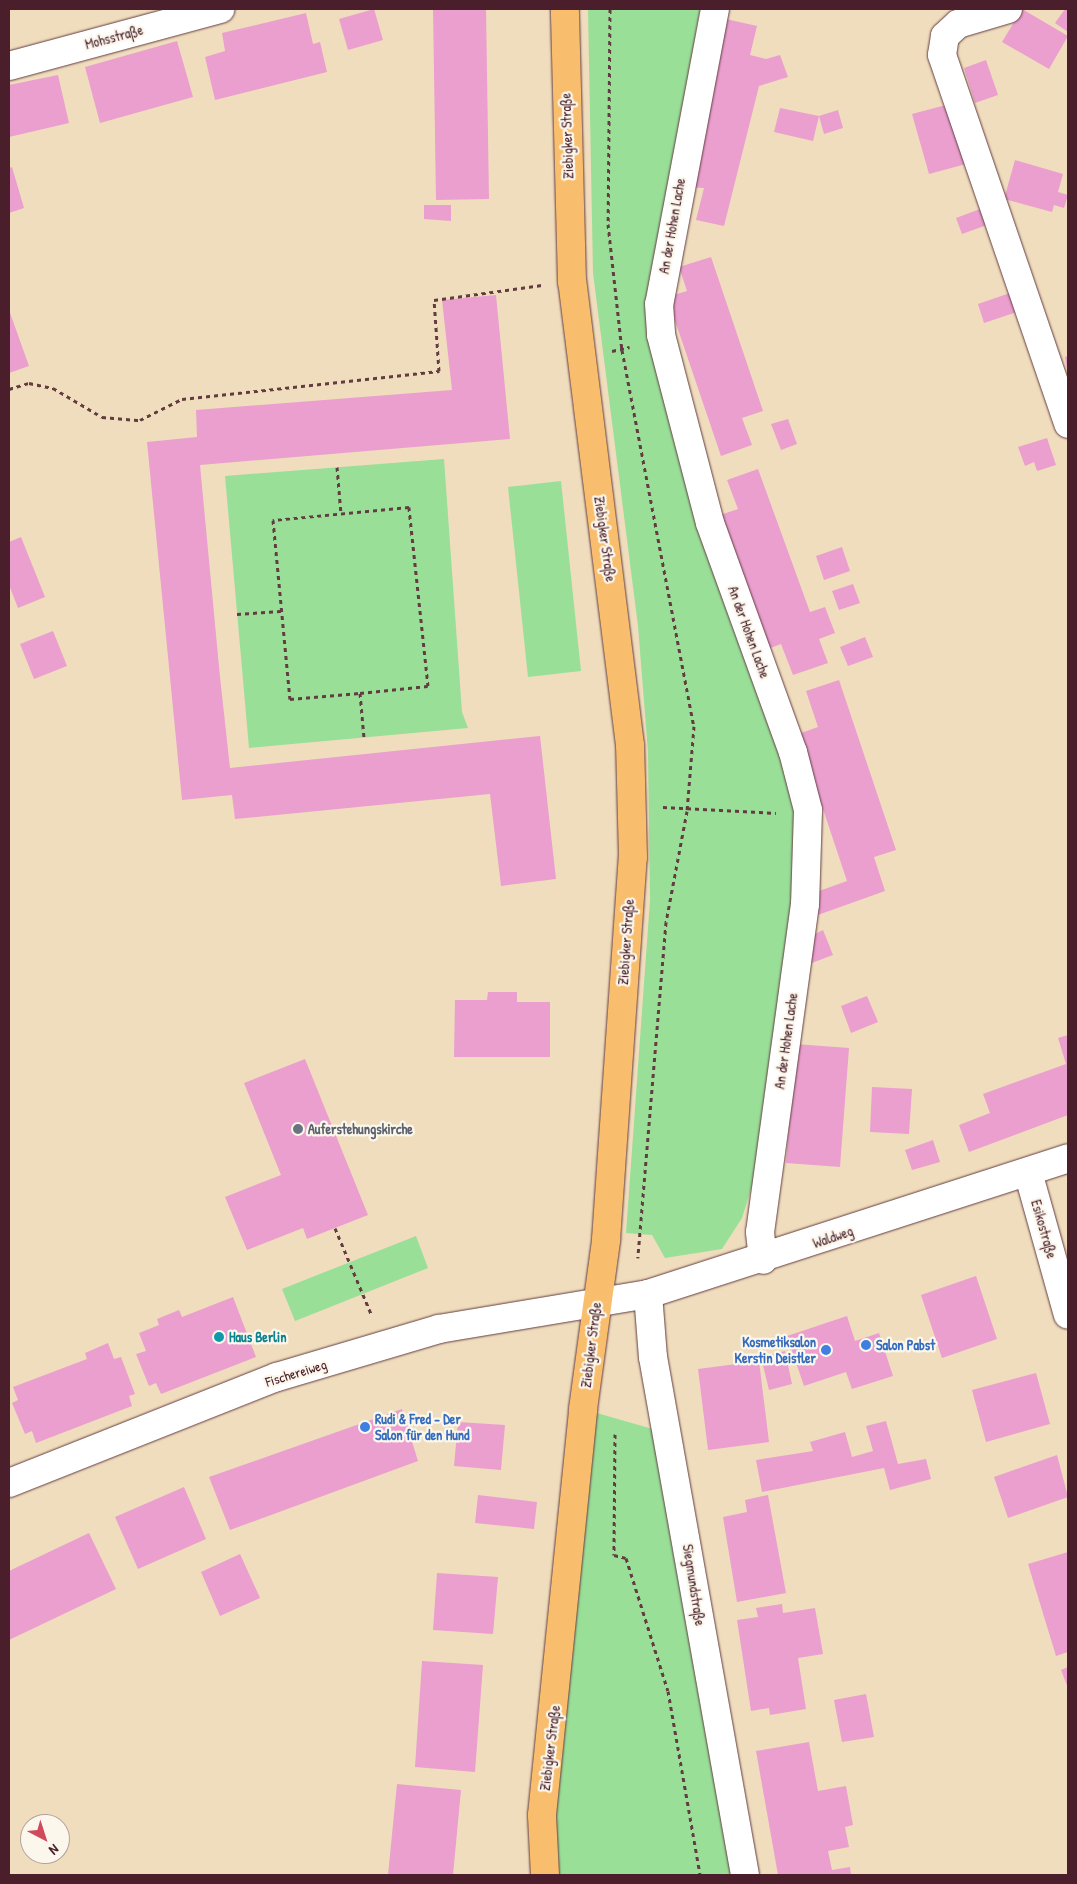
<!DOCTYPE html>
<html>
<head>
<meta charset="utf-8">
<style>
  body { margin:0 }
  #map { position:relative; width:1077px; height:1884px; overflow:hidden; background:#f0ddbd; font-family:"Patrick Hand",sans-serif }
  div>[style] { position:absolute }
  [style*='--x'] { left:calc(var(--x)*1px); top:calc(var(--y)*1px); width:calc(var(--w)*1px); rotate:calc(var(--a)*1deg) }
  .green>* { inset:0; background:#99df98 }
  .building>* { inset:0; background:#ea9fcf }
  .path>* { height:3px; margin-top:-1.5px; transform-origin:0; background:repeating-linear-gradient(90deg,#633c41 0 4px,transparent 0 8px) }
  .roads { filter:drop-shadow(0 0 1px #633c41) drop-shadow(0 0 1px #633c41) }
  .minor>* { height:28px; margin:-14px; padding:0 14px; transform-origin:14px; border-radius:14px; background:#fff }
  .major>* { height:28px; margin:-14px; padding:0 14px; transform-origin:14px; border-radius:14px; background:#f9be6d }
  .dots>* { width:14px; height:14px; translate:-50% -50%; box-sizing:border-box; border:2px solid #fbf7ec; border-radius:50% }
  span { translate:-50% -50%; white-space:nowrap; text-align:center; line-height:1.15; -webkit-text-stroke:4.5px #fbf7ec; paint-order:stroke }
  .street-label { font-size:14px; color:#4a1f2b }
  .worship-label { font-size:14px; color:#5b616d; font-weight:700 }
  .left { translate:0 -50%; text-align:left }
  .culture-label { font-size:14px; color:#0d838f; font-weight:700 }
  .shop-label { font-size:14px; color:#366cbe; font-weight:700 }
  .right { translate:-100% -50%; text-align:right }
  .frame { position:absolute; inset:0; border:10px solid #4a1f2b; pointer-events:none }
  .north { position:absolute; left:20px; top:1814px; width:50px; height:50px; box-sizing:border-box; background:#fbf7ec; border:1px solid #b4a19f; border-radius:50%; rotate:140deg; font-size:14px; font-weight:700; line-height:20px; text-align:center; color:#4a1f2b }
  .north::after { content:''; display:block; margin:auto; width:18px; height:22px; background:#d1495b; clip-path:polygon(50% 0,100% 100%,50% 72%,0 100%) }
</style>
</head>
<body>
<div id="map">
  <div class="green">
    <i style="clip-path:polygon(588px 9px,700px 9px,654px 272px,797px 798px,798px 897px,756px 1173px,742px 1218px,722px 1249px,665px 1258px,652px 1235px,626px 1233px,650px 900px,648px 752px,638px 626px,593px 273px)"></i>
    <i style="clip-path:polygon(444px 459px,462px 712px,468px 728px,249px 748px,225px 476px)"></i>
    <i style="clip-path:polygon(561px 481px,581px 671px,528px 677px,508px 487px)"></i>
    <i style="clip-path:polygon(416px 1236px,428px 1268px,295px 1321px,282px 1289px)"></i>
    <i style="clip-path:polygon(583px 1409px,670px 1434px,745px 1875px,545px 1875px)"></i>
  </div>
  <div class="building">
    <i style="clip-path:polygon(374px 9px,383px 40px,348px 50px,339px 19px)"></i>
    <i style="clip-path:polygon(433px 9px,486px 9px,489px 199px,436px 200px)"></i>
    <i style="clip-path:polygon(1022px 9px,1068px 36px,1049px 69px,1002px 42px)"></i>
    <i style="clip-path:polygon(1065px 9px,1068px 9px,1068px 32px,1055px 23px)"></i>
    <i style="clip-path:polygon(306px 13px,313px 44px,320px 42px,327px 72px,215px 100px,205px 57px,225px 51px,222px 33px)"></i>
    <i style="clip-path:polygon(726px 19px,757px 26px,750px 55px,766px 59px,780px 55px,788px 77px,759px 86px,724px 226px,696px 220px,704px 188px,687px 187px)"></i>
    <i style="clip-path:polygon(177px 41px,193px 97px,100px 123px,85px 67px)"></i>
    <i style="clip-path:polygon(986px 60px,998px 95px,975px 103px,964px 68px)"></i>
    <i style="clip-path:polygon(58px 75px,69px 123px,9px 137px,9px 85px)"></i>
    <i style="clip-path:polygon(946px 105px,966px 164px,929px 174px,912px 114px)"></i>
    <i style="clip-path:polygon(780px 108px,819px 116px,813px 141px,774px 132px)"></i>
    <i style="clip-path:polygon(838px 110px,843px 128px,824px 134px,819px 116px)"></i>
    <i style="clip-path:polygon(1015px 160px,1063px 174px,1058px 192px,1068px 195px,1064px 208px,1054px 205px,1052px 212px,1004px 199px)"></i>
    <i style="clip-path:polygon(12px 167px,24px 208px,9px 213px,9px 168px)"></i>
    <i style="clip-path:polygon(424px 205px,451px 205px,451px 221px,424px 219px)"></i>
    <i style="clip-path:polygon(980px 209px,987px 225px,962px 234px,956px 218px)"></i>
    <i style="clip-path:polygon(711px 257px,763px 411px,742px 418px,752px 445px,721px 456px,667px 297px,687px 291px,679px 267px)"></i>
    <i style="clip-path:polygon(1010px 293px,1017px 312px,984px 323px,978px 304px)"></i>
    <i style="clip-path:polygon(496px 295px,510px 439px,200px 465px,220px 677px,230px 768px,540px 736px,556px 879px,501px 886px,490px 794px,235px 819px,232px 795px,182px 800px,147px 442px,197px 437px,196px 410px,452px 390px,442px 300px)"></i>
    <i style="clip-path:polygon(9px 310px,29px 366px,9px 373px)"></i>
    <i style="clip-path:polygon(1068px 356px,1068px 369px,1067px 369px,1065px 357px)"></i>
    <i style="clip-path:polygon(788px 419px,797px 444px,781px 450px,771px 424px)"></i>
    <i style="clip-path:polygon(1047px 438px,1056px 465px,1037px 471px,1034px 462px,1025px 466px,1018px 447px)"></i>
    <i style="clip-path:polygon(758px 469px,810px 612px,825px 607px,835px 633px,819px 639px,828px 663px,793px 675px,781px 644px,765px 650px,717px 516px,738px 509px,727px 480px)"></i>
    <i style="clip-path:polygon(21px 537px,45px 597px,18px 608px,9px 585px,9px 542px)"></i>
    <i style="clip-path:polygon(842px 547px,850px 571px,824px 580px,816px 556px)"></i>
    <i style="clip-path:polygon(853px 584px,860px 603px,839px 610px,832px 591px)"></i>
    <i style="clip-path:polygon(53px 631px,67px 666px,34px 679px,20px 644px)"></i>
    <i style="clip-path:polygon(865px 637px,873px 657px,848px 666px,840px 647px)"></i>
    <i style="clip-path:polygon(839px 680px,896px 850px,874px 857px,885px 891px,815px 916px,808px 895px,847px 881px,798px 734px,818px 727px,806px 691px)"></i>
    <i style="clip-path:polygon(823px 930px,833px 955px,809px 964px,809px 937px)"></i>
    <i style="clip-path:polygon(488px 992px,517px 992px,517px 1002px,550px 1002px,550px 1057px,454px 1057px,455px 1000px,487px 1000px)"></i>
    <i style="clip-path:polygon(867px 996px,878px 1022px,851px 1033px,841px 1006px)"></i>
    <i style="clip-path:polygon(1068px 1035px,1068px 1115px,969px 1152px,959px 1125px,990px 1113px,983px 1094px,1066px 1064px,1058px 1038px)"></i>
    <i style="clip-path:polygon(795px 1044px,849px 1048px,840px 1167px,786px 1163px)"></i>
    <i style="clip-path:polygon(305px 1059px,368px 1215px,307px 1239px,303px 1228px,247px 1250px,225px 1197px,281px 1175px,244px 1083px)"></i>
    <i style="clip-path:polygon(872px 1087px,912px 1089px,909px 1134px,870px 1132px)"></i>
    <i style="clip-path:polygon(933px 1140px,940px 1162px,912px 1170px,905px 1150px)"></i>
    <i style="clip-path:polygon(976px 1276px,997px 1339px,942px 1358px,921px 1295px)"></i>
    <i style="clip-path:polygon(233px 1297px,256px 1357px,161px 1394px,156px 1383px,149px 1386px,136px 1354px,146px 1351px,139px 1333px,159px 1325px,157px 1319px,179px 1310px,182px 1317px)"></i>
    <i style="clip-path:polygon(847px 1316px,855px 1341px,879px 1333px,893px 1376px,852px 1389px,846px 1372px,804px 1386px,787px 1336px)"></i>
    <i style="clip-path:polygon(108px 1343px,114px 1359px,121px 1357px,135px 1394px,129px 1396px,132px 1406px,36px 1443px,32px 1431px,25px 1434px,12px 1403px,18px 1400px,13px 1387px,87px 1359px,85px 1353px)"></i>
    <i style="clip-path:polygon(785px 1351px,792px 1384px,769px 1390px,761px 1357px)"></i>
    <i style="clip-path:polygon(759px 1361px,769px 1442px,708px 1450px,698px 1369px)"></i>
    <i style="clip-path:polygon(1036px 1373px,1050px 1424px,986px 1442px,972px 1390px)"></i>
    <i style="clip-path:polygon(402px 1409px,418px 1461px,230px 1530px,209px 1477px)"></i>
    <i style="clip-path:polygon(886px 1421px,898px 1464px,926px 1459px,931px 1479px,890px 1490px,884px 1468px,762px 1492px,756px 1460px,813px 1451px,810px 1442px,845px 1432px,852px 1457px,873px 1451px,866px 1426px)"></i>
    <i style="clip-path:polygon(458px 1422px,505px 1425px,501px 1470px,454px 1466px)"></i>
    <i style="clip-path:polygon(1057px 1455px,1068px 1497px,1008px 1518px,994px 1477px)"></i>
    <i style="clip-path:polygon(184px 1487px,206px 1539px,138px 1569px,115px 1517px)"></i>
    <i style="clip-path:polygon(478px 1495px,537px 1502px,534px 1529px,475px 1523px)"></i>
    <i style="clip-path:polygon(768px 1495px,786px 1593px,737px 1602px,723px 1517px,747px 1512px,745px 1500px)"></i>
    <i style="clip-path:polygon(89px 1533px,116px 1589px,9px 1640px,9px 1571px)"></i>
    <i style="clip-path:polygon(1068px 1552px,1068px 1652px,1056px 1656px,1028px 1564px)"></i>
    <i style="clip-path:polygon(240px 1554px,260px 1598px,220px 1616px,201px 1572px)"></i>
    <i style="clip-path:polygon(437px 1573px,498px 1577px,493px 1634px,433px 1630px)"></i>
    <i style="clip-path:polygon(782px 1604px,783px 1613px,815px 1608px,823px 1654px,798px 1658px,806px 1709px,770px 1715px,769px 1708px,751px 1711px,737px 1620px,758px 1617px,756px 1608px)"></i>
    <i style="clip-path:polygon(422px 1661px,483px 1665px,475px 1772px,415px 1767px)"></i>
    <i style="clip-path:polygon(1068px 1667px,1068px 1688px,1061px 1670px)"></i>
    <i style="clip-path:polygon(866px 1694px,874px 1737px,842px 1742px,834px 1700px)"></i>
    <i style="clip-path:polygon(809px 1742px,818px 1791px,846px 1786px,853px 1825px,845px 1827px,849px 1847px,828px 1851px,832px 1870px,850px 1867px,851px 1875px,778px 1875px,756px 1751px)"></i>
    <i style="clip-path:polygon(397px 1784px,461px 1790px,453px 1875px,388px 1875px)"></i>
  </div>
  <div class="path">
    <i style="--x:610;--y:9;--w:215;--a:90.5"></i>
    <i style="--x:608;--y:224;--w:127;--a:83.7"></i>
    <i style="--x:622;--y:350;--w:383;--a:79.2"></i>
    <i style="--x:694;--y:726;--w:85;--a:94.7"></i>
    <i style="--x:687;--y:811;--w:113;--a:100.7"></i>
    <i style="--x:666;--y:922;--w:337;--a:94.8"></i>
    <i style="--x:612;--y:351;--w:18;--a:-13"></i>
    <i style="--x:9;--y:389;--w:21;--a:-17"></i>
    <i style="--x:29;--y:383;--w:25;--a:12"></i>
    <i style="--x:53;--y:388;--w:57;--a:30.6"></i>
    <i style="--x:102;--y:417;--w:38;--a:5"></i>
    <i style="--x:140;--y:420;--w:47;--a:-26.6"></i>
    <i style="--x:182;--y:399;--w:259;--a:-6.2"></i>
    <i style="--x:439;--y:371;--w:71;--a:-94"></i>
    <i style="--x:434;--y:300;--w:109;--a:-7.9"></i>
    <i style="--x:337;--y:467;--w:47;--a:85.1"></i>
    <i style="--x:237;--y:614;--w:44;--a:-3.9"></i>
    <i style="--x:360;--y:693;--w:68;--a:-5.9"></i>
    <i style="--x:428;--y:686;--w:180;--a:-96.1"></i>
    <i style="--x:409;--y:507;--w:137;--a:174.5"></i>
    <i style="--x:273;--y:520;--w:180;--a:84.6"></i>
    <i style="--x:290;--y:699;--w:70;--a:-4.9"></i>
    <i style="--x:360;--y:693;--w:45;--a:84.9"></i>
    <i style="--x:663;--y:807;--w:113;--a:3"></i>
    <i style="--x:335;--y:1228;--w:95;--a:67.2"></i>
    <i style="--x:615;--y:1434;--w:121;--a:90.5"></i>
    <i style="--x:614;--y:1555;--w:12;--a:14"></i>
    <i style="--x:626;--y:1558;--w:139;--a:72.5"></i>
    <i style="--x:668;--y:1691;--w:187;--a:80.1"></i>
  </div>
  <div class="roads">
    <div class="minor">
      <i style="--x:715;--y:9;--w:300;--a:100.7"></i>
      <i style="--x:659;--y:304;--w:31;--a:86"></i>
      <i style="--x:661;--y:335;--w:194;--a:75.4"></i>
      <i style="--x:710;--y:523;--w:244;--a:70.1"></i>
      <i style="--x:793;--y:752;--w:60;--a:75.5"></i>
      <i style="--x:808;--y:810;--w:94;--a:91.8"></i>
      <i style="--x:805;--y:904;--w:331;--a:97.8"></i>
      <i style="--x:760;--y:1232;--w:28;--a:84"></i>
      <i style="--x:1008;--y:9;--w:52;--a:163.3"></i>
      <i style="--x:958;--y:24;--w:18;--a:137"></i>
      <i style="--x:945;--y:36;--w:19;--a:99"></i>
      <i style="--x:942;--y:55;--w:390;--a:71.1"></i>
      <i style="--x:9;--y:66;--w:219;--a:-15.1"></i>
      <i style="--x:1028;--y:1172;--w:148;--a:74.4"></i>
      <i style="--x:648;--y:1294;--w:63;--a:85.5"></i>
      <i style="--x:653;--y:1357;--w:526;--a:79.93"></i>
      <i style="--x:9;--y:1483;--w:288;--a:-21.6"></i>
      <i style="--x:277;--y:1377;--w:169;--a:-16.5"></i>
      <i style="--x:439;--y:1329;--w:212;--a:-9.5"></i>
      <i style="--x:648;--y:1294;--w:441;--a:-17.9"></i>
    </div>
    <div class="major">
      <i style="--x:545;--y:1875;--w:60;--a:-92.9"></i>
      <i style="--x:542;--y:1815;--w:408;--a:-84.2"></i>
      <i style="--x:583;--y:1409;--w:171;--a:-82.2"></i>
      <i style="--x:606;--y:1240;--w:384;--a:-86"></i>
      <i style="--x:633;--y:857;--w:112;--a:-91.5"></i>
      <i style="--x:630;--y:745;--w:467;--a:-97.1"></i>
      <i style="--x:572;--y:282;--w:273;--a:-91.5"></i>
    </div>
  </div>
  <div class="dots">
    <i style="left:298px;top:1129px;background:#6b7280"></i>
    <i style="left:219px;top:1337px;background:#0f9aa8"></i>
    <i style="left:866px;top:1345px;background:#3f7fe0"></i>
    <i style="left:826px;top:1350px;background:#3f7fe0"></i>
    <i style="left:365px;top:1427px;background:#3f7fe0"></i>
  </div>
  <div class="street-label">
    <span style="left:114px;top:37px;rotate:-15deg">Mohsstraße</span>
    <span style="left:567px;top:136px;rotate:-92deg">Ziebigker Straße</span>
    <span style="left:672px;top:226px;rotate:-80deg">An der Hohen Lache</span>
    <span style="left:605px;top:539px;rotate:82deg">Ziebigker Straße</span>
    <span style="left:749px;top:632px;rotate:70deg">An der Hohen Lache</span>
    <span style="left:626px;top:942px;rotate:-86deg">Ziebigker Straße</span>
    <span style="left:786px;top:1041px;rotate:-82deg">An der Hohen Lache</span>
    <span style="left:1044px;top:1229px;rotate:74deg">Esikostraße</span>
    <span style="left:833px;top:1237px;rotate:-19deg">Waldweg</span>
    <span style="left:591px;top:1345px;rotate:-83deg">Ziebigker Straße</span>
    <span style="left:296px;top:1373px;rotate:-17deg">Fischereiweg</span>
    <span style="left:694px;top:1585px;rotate:81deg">Siegmundstraße</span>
    <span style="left:550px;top:1748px;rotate:-83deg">Ziebigker Straße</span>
  </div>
  <div class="worship-label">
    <span class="left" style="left:308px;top:1129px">Auferstehungskirche</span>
  </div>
  <div class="culture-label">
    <span class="left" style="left:229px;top:1337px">Haus Berlin</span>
  </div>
  <div class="shop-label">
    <span class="right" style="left:816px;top:1350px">Kosmetiksalon<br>Kerstin Deistler</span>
    <span class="left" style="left:876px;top:1345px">Salon Pabst</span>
    <span class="left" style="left:375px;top:1427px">Rudi &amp; Fred - Der<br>Salon für den Hund</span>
  </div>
  <div class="frame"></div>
  <div class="north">N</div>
</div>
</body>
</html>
